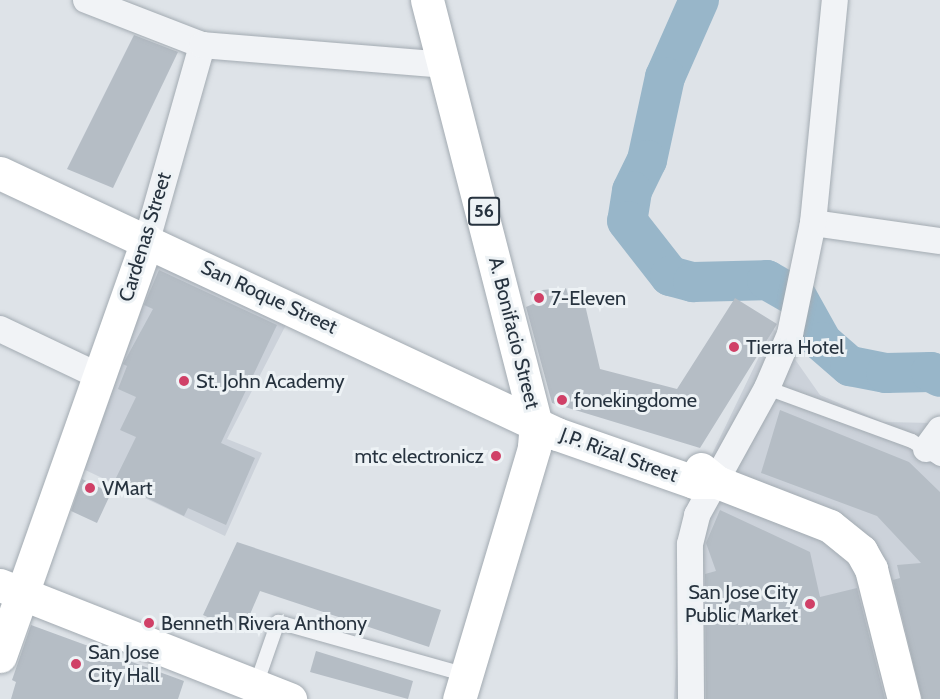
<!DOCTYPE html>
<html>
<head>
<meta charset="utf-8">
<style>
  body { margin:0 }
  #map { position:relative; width:940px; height:699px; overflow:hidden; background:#dee3e8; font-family:Cabin,sans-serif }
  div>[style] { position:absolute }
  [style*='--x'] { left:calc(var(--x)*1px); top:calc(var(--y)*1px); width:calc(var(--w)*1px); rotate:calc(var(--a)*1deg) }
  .built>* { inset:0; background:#ccd2da }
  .river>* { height:40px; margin:-20px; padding:0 20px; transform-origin:20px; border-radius:20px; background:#98b6c9 }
  .building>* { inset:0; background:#b5bdc5 }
  .roads { filter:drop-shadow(0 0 2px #a3abb2) drop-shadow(0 0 2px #a3abb2) }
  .lane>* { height:14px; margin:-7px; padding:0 7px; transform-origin:7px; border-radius:7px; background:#f1f3f6 }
  .street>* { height:26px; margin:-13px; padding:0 13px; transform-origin:13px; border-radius:13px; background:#f1f3f6 }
  .secondary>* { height:33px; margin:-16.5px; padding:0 16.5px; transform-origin:16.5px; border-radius:16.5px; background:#fff }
  .highway>* { height:33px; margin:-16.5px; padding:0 16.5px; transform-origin:16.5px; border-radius:16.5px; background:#fff }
  .dots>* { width:16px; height:16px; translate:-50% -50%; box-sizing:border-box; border:3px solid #edf2f5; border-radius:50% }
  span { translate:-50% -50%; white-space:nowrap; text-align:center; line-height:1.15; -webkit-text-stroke:6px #edf2f5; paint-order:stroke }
  .shield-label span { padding:2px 4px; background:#edf2f5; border:2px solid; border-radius:4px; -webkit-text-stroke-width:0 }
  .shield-label { font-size:18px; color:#27333f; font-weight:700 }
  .street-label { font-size:20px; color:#27333f }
  .poi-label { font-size:20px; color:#27333f }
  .left { translate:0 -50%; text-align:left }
  .right { translate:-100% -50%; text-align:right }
</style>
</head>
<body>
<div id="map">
  <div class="built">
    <i style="clip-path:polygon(152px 261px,288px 321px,227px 439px,262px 453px,225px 536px,81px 468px)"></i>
    <i style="clip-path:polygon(773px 328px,820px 395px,883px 422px,934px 423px,940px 428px,940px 699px,674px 699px,686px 508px)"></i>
  </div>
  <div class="river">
    <i style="--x:699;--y:0;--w:84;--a:113.8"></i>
    <i style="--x:665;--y:77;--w:85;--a:102.2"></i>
    <i style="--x:647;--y:160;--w:34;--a:116"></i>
    <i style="--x:632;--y:191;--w:30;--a:99"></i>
    <i style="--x:627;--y:221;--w:70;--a:52"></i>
    <i style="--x:670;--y:276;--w:24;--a:15"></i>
    <i style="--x:693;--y:282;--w:74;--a:-1.5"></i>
    <i style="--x:767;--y:280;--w:34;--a:30"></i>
    <i style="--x:797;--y:297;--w:51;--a:60.9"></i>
    <i style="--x:822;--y:342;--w:37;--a:41"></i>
    <i style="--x:850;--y:366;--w:37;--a:11"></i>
    <i style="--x:886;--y:373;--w:45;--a:-1.3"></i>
    <i style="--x:931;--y:372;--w:10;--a:29"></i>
  </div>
  <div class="building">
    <i style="clip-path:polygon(134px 35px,178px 52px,113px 188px,67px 169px)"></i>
    <i style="clip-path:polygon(159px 270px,277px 325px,221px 443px,255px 458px,226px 525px,188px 508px,184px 516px,114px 482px,136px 437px,120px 430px,136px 397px,118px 389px,127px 366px,123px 364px,153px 309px,144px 305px)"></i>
    <i style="clip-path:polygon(566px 288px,568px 294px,582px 292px,600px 369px,677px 389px,735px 298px,777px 324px,700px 448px,552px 403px,526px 307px,533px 304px,530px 291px)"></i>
    <i style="clip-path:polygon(780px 410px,909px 462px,940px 492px,940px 699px,922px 699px,893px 580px,900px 578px,897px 565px,921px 563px,877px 516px,761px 473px)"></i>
    <i style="clip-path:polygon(82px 479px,111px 493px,97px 523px,71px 511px)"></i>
    <i style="clip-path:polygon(720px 510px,810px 552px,820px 597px,857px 588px,885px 699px,706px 699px,705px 574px,716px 571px,706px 543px)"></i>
    <i style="clip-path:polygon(237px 542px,441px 610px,429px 647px,260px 591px,242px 633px,203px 615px)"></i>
    <i style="clip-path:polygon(31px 625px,184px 681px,178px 699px,11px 699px,16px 682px,12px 680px)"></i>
    <i style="clip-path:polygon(316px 651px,413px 681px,408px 699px,310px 672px)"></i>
  </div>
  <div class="roads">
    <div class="lane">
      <i style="--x:767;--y:388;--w:154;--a:20.1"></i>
      <i style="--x:912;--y:441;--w:33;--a:33"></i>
      <i style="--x:256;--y:685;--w:67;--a:-70.8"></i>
      <i style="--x:278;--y:622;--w:195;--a:15.7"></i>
    </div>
    <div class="street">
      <i style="--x:86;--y:0;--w:124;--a:21.2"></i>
      <i style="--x:813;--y:223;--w:128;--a:8.1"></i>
      <i style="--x:147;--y:240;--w:203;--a:-74.2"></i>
      <i style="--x:202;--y:45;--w:244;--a:4.7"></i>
      <i style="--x:0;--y:329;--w:110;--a:25.4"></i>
      <i style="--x:926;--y:449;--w:24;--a:-54"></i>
      <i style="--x:691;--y:699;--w:155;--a:-90.4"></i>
      <i style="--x:690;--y:544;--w:30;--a:-76"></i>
      <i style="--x:697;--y:515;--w:145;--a:-61.1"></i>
      <i style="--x:767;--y:388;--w:59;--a:-66.9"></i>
      <i style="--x:790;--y:334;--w:113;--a:-78.3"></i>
      <i style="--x:813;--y:223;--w:224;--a:-84.4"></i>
    </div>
    <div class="secondary">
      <i style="--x:0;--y:173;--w:615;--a:25.11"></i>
      <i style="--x:557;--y:434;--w:145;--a:19.3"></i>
      <i style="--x:694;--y:482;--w:23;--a:0"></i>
      <i style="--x:701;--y:469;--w:21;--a:39"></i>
      <i style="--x:717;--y:482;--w:121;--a:21.3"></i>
      <i style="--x:830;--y:526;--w:40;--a:39"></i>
      <i style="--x:861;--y:551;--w:21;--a:61"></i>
      <i style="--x:871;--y:569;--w:134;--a:75.8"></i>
      <i style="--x:0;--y:585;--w:312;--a:21.5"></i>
      <i style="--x:0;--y:656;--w:441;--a:-70.5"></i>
    </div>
    <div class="highway">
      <i style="--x:427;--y:0;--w:437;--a:75.6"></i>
      <i style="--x:536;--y:423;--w:25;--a:95"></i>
      <i style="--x:534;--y:448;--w:262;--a:106.6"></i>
    </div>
  </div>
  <div class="dots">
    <i style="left:539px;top:298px;background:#d04067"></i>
    <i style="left:734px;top:347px;background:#d04067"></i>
    <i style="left:184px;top:381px;background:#d04067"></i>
    <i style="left:562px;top:400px;background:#d04067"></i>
    <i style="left:496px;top:456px;background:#d04067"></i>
    <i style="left:90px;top:488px;background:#d04067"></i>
    <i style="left:810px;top:604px;background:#d04067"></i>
    <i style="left:149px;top:623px;background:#d04067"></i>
    <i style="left:76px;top:664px;background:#d04067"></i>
  </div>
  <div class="shield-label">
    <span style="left:484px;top:211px">56</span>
  </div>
  <div class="street-label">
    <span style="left:145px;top:237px;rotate:-73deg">Cardenas Street</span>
    <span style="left:269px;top:297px;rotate:25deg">San Roque Street</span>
    <span style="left:514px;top:333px;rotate:76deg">A. Bonifacio Street</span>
    <span style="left:619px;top:455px;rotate:20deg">J.P. Rizal Street</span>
  </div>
  <div class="poi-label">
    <span class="left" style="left:551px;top:298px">7-Eleven</span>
    <span class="left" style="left:746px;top:347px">Tierra Hotel</span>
    <span class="left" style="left:196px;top:381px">St. John Academy</span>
    <span class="left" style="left:574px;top:400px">fonekingdome</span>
    <span class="right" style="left:484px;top:456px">mtc electronicz</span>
    <span class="left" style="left:102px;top:488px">VMart</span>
    <span class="right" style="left:798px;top:604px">San Jose City<br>Public Market</span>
    <span class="left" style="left:161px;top:623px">Benneth Rivera Anthony</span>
    <span class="left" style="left:88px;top:664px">San Jose<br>City Hall</span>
  </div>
</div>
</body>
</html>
